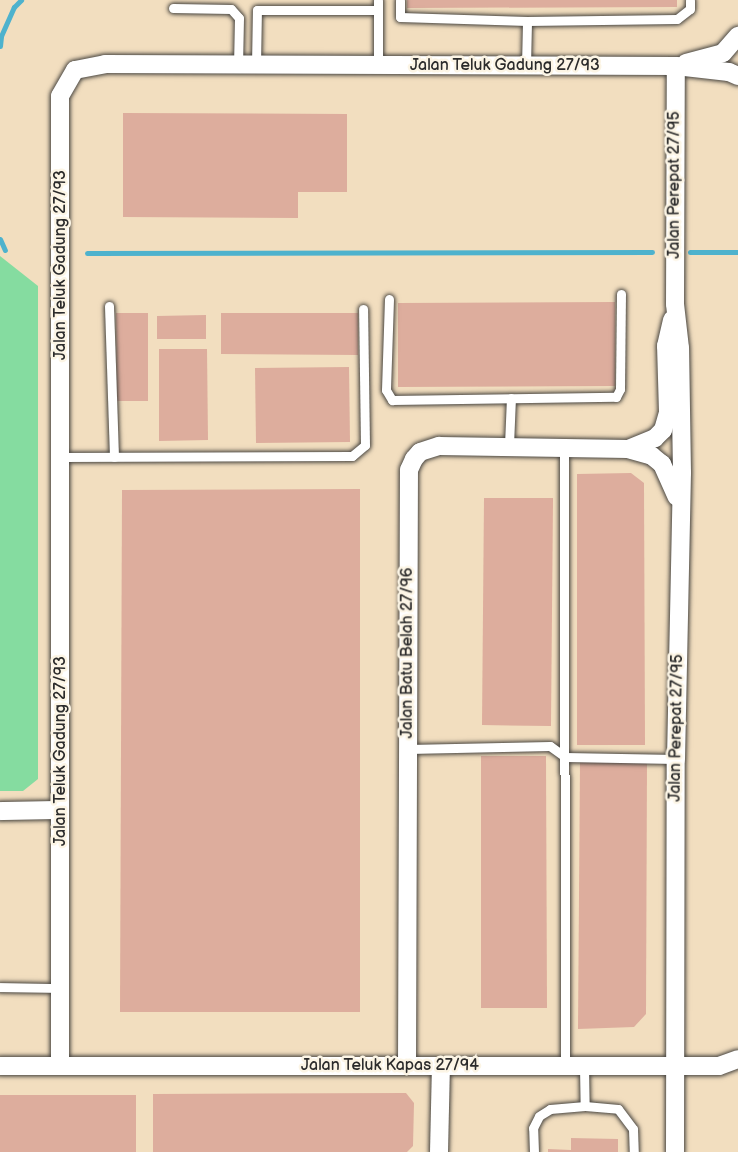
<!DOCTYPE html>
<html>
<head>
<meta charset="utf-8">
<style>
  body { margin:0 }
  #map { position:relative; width:738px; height:1152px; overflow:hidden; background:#f2debf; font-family:"Balsamiq Sans",sans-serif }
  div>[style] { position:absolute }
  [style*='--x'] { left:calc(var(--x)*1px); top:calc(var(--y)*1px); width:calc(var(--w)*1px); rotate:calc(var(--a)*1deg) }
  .green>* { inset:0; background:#85dca0 }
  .stream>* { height:5px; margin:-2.5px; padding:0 2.5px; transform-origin:2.5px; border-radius:2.5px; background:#4eb2cd }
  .building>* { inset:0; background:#ddad9d }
  .roads { filter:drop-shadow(0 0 2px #494641) drop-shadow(0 0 2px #494641) }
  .service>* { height:9px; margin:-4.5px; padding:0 4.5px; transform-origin:4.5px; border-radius:4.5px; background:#fff }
  .minor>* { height:18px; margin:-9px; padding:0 9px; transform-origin:9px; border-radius:9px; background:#fff }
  span { translate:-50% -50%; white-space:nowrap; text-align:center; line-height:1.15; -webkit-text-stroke:5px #fcf5e5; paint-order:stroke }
  .street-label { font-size:16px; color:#2b2b2b }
</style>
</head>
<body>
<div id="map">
  <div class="green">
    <i style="clip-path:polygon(0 256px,38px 286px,38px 779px,23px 791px,0 791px)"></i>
  </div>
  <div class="stream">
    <i style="--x:0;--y:46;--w:10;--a:-84"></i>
    <i style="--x:1;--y:36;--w:32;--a:-66"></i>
    <i style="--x:14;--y:7;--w:10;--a:-45"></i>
    <i style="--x:0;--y:239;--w:12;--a:66"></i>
    <i style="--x:690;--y:252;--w:48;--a:0"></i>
    <i style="--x:87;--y:253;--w:565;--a:-0.1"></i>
  </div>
  <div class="building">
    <i style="clip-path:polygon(407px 0,677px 0,677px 7px,407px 8px)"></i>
    <i style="clip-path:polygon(123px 113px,347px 114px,347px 192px,298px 192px,298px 218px,123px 217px)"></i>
    <i style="clip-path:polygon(615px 302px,615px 386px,398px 387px,398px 303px)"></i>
    <i style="clip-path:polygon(116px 313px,148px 313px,148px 401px,117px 401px)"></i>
    <i style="clip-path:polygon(221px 313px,358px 313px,358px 355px,221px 354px)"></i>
    <i style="clip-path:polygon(206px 315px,206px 339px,157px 339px,157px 316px)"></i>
    <i style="clip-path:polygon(159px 349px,207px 349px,208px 440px,159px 441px)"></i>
    <i style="clip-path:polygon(349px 367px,350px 442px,256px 443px,255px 368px)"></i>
    <i style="clip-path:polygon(631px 473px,644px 483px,645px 745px,577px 745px,577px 474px)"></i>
    <i style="clip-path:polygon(360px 489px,360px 1012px,120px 1012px,122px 490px)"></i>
    <i style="clip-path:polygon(484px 498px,553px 498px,551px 726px,482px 725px)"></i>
    <i style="clip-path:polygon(481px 756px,546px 756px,547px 1008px,481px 1008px)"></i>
    <i style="clip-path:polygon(580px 762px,647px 762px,646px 1014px,634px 1027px,578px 1029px)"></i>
    <i style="clip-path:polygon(406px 1093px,414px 1103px,413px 1146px,407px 1152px,153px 1152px,153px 1094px)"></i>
    <i style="clip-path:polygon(0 1095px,136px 1095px,136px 1152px,0 1152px)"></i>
    <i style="clip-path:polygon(571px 1138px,618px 1139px,618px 1152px,548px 1152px,548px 1149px,571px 1150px)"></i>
  </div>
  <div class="roads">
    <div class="service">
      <i style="--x:378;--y:0;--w:65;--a:90"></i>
      <i style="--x:400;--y:0;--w:17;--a:90"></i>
      <i style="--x:400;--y:17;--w:127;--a:1.8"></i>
      <i style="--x:527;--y:21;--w:150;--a:-0.8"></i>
      <i style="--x:677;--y:19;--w:16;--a:-38"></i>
      <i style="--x:690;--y:9;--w:9;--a:-90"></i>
      <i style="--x:173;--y:8;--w:58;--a:1"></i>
      <i style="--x:231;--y:9;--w:12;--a:48"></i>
      <i style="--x:239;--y:18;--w:47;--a:91.2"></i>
      <i style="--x:256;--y:65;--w:55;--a:-89"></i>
      <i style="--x:257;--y:10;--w:121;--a:0"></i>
      <i style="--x:526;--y:66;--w:45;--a:-88.7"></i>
      <i style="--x:389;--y:299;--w:91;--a:91.9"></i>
      <i style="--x:386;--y:390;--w:12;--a:59"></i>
      <i style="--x:392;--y:400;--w:224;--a:-0.8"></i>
      <i style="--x:616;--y:397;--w:9;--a:-63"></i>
      <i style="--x:620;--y:389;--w:95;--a:-89.4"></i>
      <i style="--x:109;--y:306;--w:151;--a:88.1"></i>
      <i style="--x:509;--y:445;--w:47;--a:-87.6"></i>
      <i style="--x:564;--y:447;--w:620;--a:89.91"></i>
      <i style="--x:61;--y:457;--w:291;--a:-0.2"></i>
      <i style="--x:352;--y:456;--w:17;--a:-40"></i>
      <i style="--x:365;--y:445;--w:136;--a:-90.8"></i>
      <i style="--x:408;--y:749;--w:142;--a:-1.2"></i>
      <i style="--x:550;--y:746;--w:19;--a:36"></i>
      <i style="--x:565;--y:757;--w:111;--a:1"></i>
      <i style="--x:0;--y:987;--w:60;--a:1"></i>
      <i style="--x:584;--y:1067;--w:39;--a:89"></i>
      <i style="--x:585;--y:1106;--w:33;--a:5"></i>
      <i style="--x:618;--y:1109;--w:25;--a:53"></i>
      <i style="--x:633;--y:1129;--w:23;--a:88"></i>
      <i style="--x:534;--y:1152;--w:24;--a:-92"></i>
      <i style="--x:533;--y:1128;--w:13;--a:-63"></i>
      <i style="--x:539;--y:1116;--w:13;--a:-32"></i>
      <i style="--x:550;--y:1109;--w:35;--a:-5"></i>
    </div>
    <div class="minor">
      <i style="--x:686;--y:63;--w:38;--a:-15"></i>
      <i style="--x:723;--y:53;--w:23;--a:-49"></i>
      <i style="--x:628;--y:449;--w:29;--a:-22"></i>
      <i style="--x:655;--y:438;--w:11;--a:-45"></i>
      <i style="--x:663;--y:430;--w:19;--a:-74"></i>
      <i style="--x:668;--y:412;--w:66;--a:-91.7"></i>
      <i style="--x:666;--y:346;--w:27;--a:-77"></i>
      <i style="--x:0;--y:811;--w:60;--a:-1"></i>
      <i style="--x:0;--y:1066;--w:719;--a:0"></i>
      <i style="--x:719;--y:1066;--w:20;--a:-20"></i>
      <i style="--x:60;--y:1066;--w:970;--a:-90"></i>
      <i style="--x:60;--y:96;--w:30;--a:-60"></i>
      <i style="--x:75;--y:70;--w:31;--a:-11"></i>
      <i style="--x:105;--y:64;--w:571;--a:0.2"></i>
      <i style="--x:676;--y:66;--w:53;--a:6.5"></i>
      <i style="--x:729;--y:72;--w:10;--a:24"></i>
      <i style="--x:407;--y:1066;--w:596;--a:-89.81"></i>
      <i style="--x:409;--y:470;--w:12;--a:-66"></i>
      <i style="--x:414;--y:459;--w:9;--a:-49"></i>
      <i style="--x:420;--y:452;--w:20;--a:-18"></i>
      <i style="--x:439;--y:446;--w:189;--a:0.9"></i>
      <i style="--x:628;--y:449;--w:25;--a:16"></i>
      <i style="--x:652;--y:456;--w:13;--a:39"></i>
      <i style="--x:662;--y:464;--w:36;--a:66"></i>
      <i style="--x:439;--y:1152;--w:86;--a:-88.7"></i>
      <i style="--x:675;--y:1152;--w:393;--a:-89.9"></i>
      <i style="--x:676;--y:759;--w:286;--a:-88.8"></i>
      <i style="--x:682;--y:473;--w:125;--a:-90.9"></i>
      <i style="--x:680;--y:348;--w:44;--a:-96.5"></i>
      <i style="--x:675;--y:304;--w:238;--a:-89.8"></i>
    </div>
  </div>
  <div class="street-label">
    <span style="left:505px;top:66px">Jalan Teluk Gadung 27/93</span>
    <span style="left:675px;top:185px;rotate:-90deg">Jalan Perepat 27/95</span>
    <span style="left:61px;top:265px;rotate:-90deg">Jalan Teluk Gadung 27/93</span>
    <span style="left:408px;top:653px;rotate:-90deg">Jalan Batu Belah 27/96</span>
    <span style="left:677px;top:728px;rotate:-89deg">Jalan Perepat 27/95</span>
    <span style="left:61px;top:751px;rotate:-90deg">Jalan Teluk Gadung 27/93</span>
    <span style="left:390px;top:1066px">Jalan Teluk Kapas 27/94</span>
  </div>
</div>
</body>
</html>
